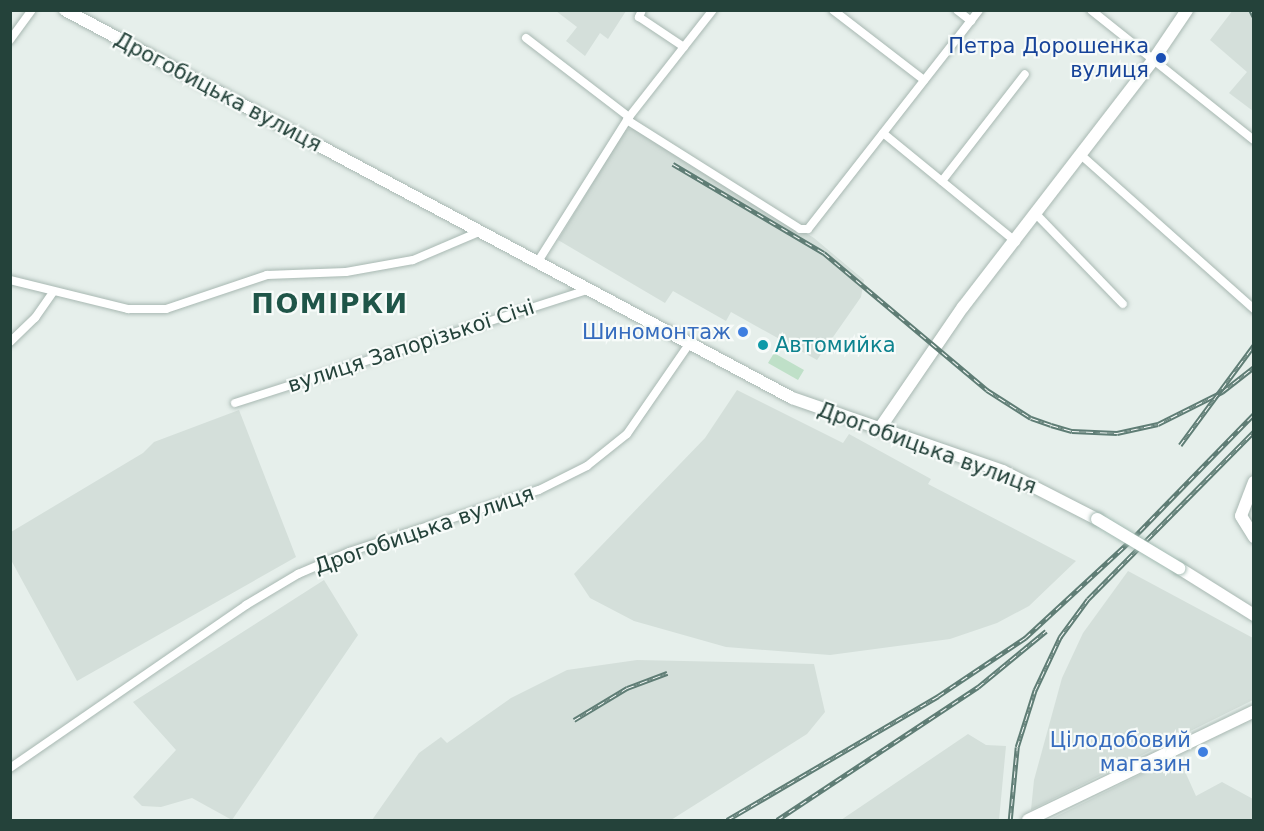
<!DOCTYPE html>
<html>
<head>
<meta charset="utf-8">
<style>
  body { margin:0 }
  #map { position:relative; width:1264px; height:831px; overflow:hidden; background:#e6efeb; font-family:"DejaVu Sans",sans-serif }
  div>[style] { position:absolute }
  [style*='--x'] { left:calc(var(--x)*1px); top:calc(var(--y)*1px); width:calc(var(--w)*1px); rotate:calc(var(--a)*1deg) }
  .built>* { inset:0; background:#d4dfda }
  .green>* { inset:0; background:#bfe0c8 }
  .roads { filter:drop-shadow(0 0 2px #a8b8b2) drop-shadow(0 0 2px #a8b8b2) }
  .street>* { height:8px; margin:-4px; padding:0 4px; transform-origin:4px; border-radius:4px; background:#fff }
  .secondary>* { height:12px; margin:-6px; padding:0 6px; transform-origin:6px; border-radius:6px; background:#fff }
  .rail>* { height:4.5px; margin-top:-2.25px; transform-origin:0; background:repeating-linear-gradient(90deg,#f7fbf9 0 7px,#5f7d75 0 14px); box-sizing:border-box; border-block:2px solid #5f7d75 }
  .bridges { filter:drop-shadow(0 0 2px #a4bbb3) drop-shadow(0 0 2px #a4bbb3) }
  .secondary-bridge>* { height:12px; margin:-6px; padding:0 6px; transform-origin:6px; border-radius:6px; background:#fff }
  .dots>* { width:16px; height:16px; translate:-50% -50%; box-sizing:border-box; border:3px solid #f7fbf9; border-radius:50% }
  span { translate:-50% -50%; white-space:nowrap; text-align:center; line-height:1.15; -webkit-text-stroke:4.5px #f7fbf9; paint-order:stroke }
  .transit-label { font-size:21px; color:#164399 }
  .right { translate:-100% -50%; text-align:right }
  .street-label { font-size:21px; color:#24423a }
  .shop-label { font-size:21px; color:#366cbe }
  .culture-label { font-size:21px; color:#0d838f }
  .left { translate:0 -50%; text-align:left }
  .district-label { font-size:27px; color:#1f5548; font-weight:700; letter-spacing:1.5px }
  .frame { position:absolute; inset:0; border:12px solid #24423a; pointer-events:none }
</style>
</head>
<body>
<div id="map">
  <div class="built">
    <i style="clip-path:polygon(1233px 10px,1253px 11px,1253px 111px,1229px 93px,1247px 72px,1210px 40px)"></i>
    <i style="clip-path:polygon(556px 11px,626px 11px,608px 39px,600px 33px,585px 56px,566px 41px,577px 27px)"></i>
    <i style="clip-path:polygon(634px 128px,814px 238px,864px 280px,861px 297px,817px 360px,731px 312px,726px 321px,673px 291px,665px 303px,558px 240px,625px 130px)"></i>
    <i style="clip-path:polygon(737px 390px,843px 443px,849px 434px,931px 479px,928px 484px,1076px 561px,1029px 606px,997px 623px,950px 639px,830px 655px,726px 647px,634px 621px,590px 598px,574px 574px,705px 438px)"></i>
    <i style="clip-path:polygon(239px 410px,296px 557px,77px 681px,11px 560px,11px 532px,143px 453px,154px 442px)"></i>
    <i style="clip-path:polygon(1128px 571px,1253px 638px,1253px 700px,1031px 810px,1034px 780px,1062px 678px,1083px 633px)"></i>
    <i style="clip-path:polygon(324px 580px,358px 635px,232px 820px,192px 798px,161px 807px,142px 806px,133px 797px,176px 750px,133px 702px)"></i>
    <i style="clip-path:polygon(637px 660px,814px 664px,825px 712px,807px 734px,671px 820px,372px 820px,419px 753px,441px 737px,447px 743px,511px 698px,567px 670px)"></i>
    <i style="clip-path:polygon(968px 734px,986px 745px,1006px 746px,999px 820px,841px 820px)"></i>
    <i style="clip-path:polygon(1178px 756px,1196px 796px,1222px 782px,1253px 799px,1253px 820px,1049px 820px)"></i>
  </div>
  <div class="green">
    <i style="clip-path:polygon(774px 353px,804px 370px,798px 380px,768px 363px)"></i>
  </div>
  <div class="roads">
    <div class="street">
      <i style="--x:642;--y:10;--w:8;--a:113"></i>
      <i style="--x:639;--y:17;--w:54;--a:33.7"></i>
      <i style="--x:833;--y:10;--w:115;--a:37.6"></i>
      <i style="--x:957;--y:10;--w:18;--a:38"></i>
      <i style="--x:1091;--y:10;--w:208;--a:38.6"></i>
      <i style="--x:526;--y:38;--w:130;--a:37.5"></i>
      <i style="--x:10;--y:40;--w:37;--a:-54"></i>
      <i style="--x:627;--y:120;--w:204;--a:32.2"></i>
      <i style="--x:800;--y:229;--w:8;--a:0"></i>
      <i style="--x:808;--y:229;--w:278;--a:-52"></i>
      <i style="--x:883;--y:133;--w:172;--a:39.3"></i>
      <i style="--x:1081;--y:155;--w:232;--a:41.7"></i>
      <i style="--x:942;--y:181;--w:135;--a:-52.2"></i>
      <i style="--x:1036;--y:214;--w:125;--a:46"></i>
      <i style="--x:537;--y:263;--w:173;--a:-57.8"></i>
      <i style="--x:629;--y:117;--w:136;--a:-51.9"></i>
      <i style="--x:10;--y:280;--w:122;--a:13.8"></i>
      <i style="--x:128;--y:309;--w:38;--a:0"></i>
      <i style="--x:166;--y:309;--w:107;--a:-18.6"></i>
      <i style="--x:267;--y:275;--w:79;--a:-2.2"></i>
      <i style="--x:346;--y:272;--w:68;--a:-10.2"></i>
      <i style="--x:413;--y:260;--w:72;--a:-23"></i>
      <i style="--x:10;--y:342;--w:35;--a:-44"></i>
      <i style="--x:35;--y:318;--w:32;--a:-55"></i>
      <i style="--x:235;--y:403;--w:369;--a:-17.8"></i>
      <i style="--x:10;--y:768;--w:287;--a:-34.6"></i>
      <i style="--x:246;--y:605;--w:61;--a:-30.8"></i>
      <i style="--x:298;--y:574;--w:56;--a:-23.3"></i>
      <i style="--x:349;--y:552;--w:200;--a:-18.1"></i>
      <i style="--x:539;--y:490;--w:54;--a:-26.6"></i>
      <i style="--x:587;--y:466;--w:51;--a:-38.7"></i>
      <i style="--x:627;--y:434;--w:109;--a:-55.4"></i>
    </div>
    <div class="secondary">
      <i style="--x:65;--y:10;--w:824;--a:28.09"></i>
      <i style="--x:792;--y:398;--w:223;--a:19.1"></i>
      <i style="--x:1003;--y:471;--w:106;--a:27.1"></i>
      <i style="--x:880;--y:428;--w:147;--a:-55.6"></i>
      <i style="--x:963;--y:307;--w:313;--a:-52.4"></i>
      <i style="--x:1154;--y:59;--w:59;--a:-56"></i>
      <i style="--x:1254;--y:482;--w:36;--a:111"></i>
      <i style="--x:1241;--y:516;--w:25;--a:58"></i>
      <i style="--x:1179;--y:568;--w:89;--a:32.1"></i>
      <i style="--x:1028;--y:820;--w:251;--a:-25.7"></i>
    </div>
  </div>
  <div class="rail">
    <i style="--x:1251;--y:10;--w:7;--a:63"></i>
    <i style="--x:673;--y:164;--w:175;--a:30.5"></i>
    <i style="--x:824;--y:253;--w:213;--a:40"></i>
    <i style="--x:987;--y:390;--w:52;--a:32.5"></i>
    <i style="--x:1031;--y:418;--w:21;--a:19"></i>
    <i style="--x:1051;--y:425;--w:22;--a:16"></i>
    <i style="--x:1072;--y:431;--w:45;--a:2.5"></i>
    <i style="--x:1117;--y:433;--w:42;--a:-12.4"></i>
    <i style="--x:1158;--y:424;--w:72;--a:-26.6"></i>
    <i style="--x:1222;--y:392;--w:41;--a:-38"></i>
    <i style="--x:1180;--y:445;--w:124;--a:-53.5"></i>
    <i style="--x:574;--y:720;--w:62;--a:-31.1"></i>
    <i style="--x:627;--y:688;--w:43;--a:-20.6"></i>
    <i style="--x:727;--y:820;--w:245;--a:-30.4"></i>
    <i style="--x:938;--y:696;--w:105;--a:-33.7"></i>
    <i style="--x:1025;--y:638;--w:143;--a:-42.7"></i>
    <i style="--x:1130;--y:541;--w:177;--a:-45.7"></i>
    <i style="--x:777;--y:820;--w:241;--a:-33.5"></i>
    <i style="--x:978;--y:687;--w:88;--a:-39.5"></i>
    <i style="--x:1010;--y:820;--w:73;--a:-84.5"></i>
    <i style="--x:1017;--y:747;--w:60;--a:-72.5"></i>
    <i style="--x:1035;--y:690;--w:59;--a:-64.7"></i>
    <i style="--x:1060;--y:637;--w:47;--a:-53.6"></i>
    <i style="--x:1088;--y:599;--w:236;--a:-45.3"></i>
  </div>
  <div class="bridges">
    <div class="secondary-bridge">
      <i style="--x:1097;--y:519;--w:96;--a:30.9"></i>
    </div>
  </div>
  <div class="dots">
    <i style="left:1161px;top:58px;background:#1a4fb4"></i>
    <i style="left:743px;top:332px;background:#3f7fe0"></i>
    <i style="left:763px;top:345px;background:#0f9aa8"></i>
    <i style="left:1203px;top:752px;background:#3f7fe0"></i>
  </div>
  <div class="transit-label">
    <span class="right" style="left:1149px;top:58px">Петра Дорошенка<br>вулиця</span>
  </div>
  <div class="street-label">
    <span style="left:218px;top:92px;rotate:28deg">Дрогобицька вулиця</span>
    <span style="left:411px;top:346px;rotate:-18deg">вулиця Запорізької Січі</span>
    <span style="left:927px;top:448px;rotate:20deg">Дрогобицька вулиця</span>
    <span style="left:424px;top:530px;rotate:-19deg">Дрогобицька вулиця</span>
  </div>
  <div class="shop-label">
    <span class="right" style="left:731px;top:332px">Шиномонтаж</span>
    <span class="right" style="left:1191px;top:752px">Цілодобовий<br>магазин</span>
  </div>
  <div class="culture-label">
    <span class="left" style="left:775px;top:345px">Автомийка</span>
  </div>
  <div class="district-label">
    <span style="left:330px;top:304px">ПОМІРКИ</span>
  </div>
  <div class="frame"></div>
</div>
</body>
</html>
